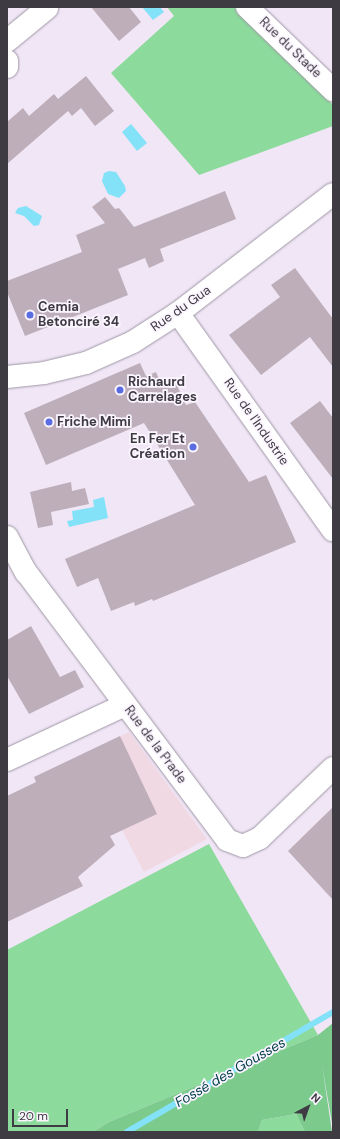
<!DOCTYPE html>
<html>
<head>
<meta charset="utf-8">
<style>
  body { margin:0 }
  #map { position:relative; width:340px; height:1139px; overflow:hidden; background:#f0e6f6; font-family:"DM Sans",sans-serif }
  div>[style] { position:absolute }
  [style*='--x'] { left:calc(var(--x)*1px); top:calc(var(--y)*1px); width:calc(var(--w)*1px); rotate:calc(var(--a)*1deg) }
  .education>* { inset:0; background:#f1d9e3 }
  .green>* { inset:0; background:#8cda9c }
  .forest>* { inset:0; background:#7cca8c }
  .water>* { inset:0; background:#83e2f7 }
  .stream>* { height:5.5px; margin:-2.75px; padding:0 2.75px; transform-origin:2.75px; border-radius:2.75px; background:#83e2f7 }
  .building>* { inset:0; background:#bdaeba }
  .roads { filter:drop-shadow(0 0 1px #9f97a5) drop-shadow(0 0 1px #9f97a5) }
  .minor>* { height:22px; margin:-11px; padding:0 11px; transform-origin:11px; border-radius:11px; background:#fff }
  .dots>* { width:11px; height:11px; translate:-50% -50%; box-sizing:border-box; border:2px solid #fbf5ff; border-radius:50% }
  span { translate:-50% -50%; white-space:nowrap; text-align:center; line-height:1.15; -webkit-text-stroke:3.5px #fbf5ff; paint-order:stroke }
  .street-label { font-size:13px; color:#3f3b42 }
  .poi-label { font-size:13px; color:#3f3b42; font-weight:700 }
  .left { translate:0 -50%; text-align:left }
  .right { translate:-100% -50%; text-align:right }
  .water-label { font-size:14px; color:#003e48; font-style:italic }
  .frame { position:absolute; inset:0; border:8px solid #3f3b42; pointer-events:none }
  .north { position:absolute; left:288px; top:1087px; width:40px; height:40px; -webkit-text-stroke:3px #fbf5ff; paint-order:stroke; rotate:41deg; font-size:11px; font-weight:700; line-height:16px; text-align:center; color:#3f3b42 }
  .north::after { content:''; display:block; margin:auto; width:14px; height:18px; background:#3f3b42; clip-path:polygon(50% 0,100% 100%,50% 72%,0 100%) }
  .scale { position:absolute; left:12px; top:1109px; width:56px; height:18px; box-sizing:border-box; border:2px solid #3f3b42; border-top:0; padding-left:5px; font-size:12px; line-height:14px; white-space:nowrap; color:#3f3b42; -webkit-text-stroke:3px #fbf5ff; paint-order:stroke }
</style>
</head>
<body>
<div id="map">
  <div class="education">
    <i style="clip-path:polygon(129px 732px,207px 839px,144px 872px,82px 754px)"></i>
  </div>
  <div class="green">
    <i style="clip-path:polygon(167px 7px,235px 7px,333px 105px,333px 126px,199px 175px,111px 73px,174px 16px)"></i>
    <i style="clip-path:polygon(209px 844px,318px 1035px,109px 1122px,93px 1132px,7px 1132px,7px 950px)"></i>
    <i style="clip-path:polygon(296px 1114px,305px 1132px,258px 1132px,262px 1120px)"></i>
  </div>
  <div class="forest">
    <i style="clip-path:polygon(333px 1023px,333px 1129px,322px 1065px,332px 1132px,305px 1132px,296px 1114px,262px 1120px,258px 1132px,93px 1132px,109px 1122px,318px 1035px)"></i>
  </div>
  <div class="water">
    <i style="clip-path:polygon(142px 7px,160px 7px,164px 12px,153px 20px)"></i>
    <i style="clip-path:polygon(131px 124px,147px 143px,137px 151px,122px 132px)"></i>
    <i style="clip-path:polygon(109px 171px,116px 172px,125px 186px,126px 191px,119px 198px,108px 194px,102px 181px,104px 173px)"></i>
    <i style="clip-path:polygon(26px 206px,42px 216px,39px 225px,34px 226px,24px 216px,15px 213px,18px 208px)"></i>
    <i style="clip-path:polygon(104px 497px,108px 518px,69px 527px,67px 521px,73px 520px,72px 511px,94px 507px,93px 500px)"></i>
  </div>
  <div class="stream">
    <i style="--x:127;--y:1132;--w:238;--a:-30.2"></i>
  </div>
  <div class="building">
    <i style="clip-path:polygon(91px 7px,129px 7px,141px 22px,119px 41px)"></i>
    <i style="clip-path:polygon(86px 76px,114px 111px,95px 126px,81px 108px,72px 116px,68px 111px,7px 164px,7px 122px,23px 108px,29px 116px,54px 94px,58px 99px)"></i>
    <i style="clip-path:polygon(225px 191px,236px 219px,160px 249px,164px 261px,149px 268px,145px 258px,118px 269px,128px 295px,25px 336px,7px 292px,7px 281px,82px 252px,76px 235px,105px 223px,92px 207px,105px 197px,115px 209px,119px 208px,134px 227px)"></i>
    <i style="clip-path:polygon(295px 268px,333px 319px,333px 367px,310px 337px,261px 375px,229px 335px,280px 297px,271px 285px)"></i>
    <i style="clip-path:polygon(140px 363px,146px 376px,156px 372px,161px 384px,174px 379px,186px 405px,195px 402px,249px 482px,266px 475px,296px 542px,153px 601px,152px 599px,135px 606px,134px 602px,111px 611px,98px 578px,77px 587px,65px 559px,195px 505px,144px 423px,46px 465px,24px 413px)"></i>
    <i style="clip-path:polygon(320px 401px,333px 418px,333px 479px,290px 423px)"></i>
    <i style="clip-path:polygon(71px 482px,72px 491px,85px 488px,89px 504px,51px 512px,53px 525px,38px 528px,30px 492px)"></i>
    <i style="clip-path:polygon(31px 626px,60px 677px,75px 670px,84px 687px,29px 714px,7px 676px,7px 640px)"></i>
    <i style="clip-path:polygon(120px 736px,157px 814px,110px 836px,115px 845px,78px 877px,83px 886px,7px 922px,7px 796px,36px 782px,34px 777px)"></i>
    <i style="clip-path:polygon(333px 807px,333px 900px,288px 851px)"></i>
  </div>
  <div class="roads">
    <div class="minor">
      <i style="--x:247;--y:7;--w:120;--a:44"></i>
      <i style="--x:7;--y:41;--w:52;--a:-39.5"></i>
      <i style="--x:7;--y:61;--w:6;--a:90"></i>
      <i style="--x:178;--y:313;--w:267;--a:54.5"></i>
      <i style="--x:7;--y:377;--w:37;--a:-6"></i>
      <i style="--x:44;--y:373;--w:43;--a:-13.4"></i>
      <i style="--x:86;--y:363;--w:51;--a:-24.1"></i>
      <i style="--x:133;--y:342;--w:54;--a:-32.8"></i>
      <i style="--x:178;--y:313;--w:195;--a:-37.5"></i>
      <i style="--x:7;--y:537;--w:40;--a:62"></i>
      <i style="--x:26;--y:572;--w:335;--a:53.1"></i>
      <i style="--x:227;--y:840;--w:17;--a:21"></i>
      <i style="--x:243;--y:846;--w:19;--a:-25"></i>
      <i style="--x:260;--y:838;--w:101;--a:-43.8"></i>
      <i style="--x:7;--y:760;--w:130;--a:-25"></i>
    </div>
  </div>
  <div class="dots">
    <i style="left:30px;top:315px;background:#596ce2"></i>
    <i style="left:120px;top:390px;background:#596ce2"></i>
    <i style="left:49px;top:422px;background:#596ce2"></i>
    <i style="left:193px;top:447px;background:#596ce2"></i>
  </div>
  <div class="street-label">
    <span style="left:290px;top:48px;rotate:44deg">Rue du Stade</span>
    <span style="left:181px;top:309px;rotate:-35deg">Rue du Gua</span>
    <span style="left:256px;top:422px;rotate:55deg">Rue de l'Industrie</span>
    <span style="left:155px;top:745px;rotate:53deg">Rue de la Prade</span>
  </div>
  <div class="poi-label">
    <span class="left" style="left:38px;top:315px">Cemia<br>Betonciré 34</span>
    <span class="left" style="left:128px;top:390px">Richaurd<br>Carrelages</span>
    <span class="left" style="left:57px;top:422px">Friche Mimi</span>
    <span class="right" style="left:185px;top:447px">En Fer Et<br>Création</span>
  </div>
  <div class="water-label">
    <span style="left:230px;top:1072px;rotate:-30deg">Fossé des Gousses</span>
  </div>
  <div class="frame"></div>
  <div class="north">N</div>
  <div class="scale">20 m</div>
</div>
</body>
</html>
